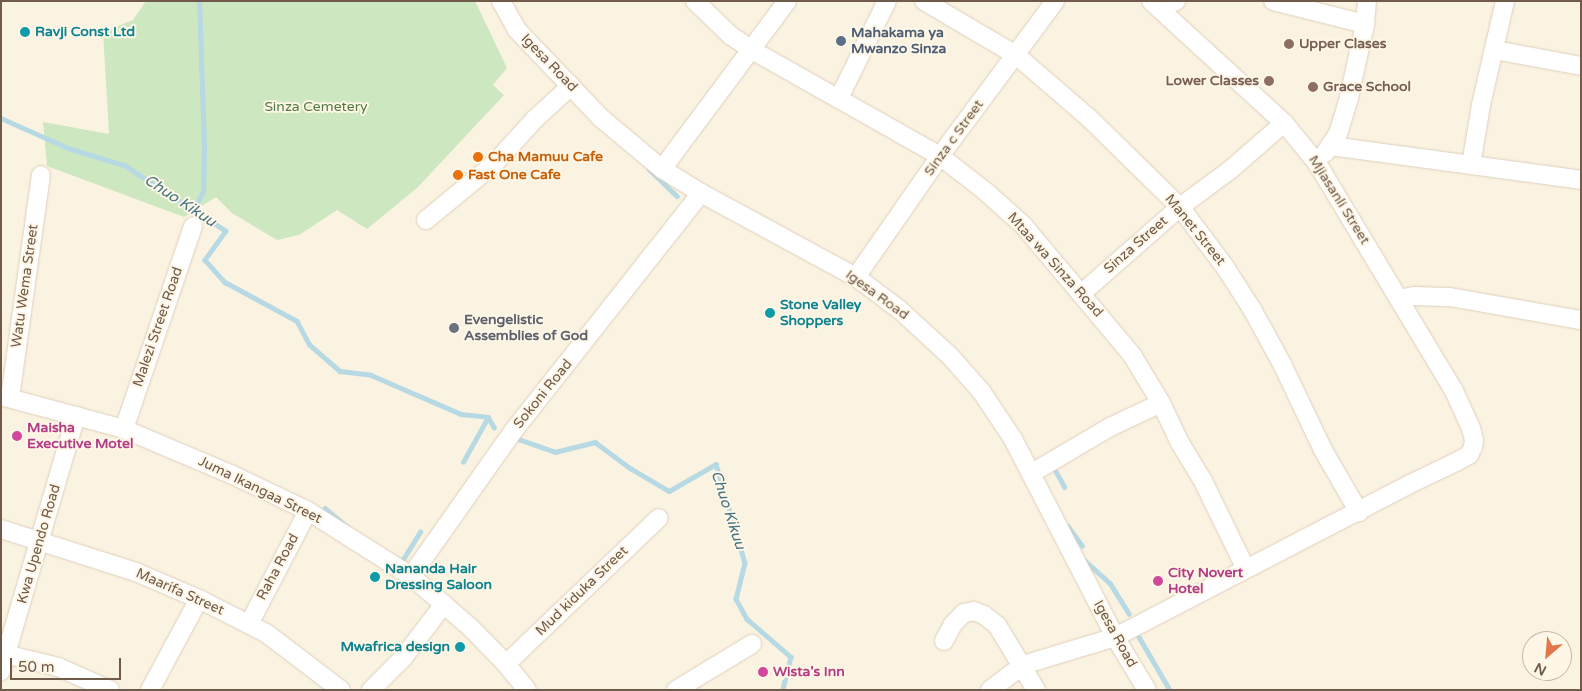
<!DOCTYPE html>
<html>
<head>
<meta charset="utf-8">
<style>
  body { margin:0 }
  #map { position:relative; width:1582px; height:691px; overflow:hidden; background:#fbf3e1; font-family:"Varela Round",sans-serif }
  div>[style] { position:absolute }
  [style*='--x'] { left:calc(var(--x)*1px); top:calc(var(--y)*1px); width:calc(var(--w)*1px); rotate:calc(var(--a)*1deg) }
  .green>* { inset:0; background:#cde7c0 }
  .stream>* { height:4.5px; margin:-2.25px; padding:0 2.25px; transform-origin:2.25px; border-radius:2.25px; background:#b7d9e3 }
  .roads { filter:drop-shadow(0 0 1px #decfbd) drop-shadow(0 0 1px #decfbd) }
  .minor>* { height:18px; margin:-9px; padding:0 9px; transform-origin:9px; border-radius:9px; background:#fff }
  .dots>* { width:14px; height:14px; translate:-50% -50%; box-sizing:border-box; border:2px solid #fef6e6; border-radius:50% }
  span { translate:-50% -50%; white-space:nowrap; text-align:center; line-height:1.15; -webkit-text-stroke:4px #fef6e6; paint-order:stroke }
  .culture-label { font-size:14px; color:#0d838f; font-weight:700 }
  .left { translate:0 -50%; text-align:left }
  .right { translate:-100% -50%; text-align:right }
  .service-label { font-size:14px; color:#4e5e75; font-weight:700 }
  .education-label { font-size:14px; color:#785e54; font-weight:700 }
  .street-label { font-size:14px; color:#705a49 }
  .park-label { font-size:14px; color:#517b44 }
  .food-label { font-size:14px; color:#c56008; font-weight:700 }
  .worship-label { font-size:14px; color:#5b616d; font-weight:700 }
  .hotel-label { font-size:14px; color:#b23c85; font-weight:700 }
  .water-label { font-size:15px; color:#447483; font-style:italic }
  .frame { position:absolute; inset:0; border:2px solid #705a49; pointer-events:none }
  .north { position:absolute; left:1522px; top:631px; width:50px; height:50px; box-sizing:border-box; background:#fef6e6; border:1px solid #c5b8a7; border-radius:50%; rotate:207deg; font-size:14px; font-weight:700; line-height:20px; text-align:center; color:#705a49 }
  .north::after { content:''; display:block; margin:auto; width:18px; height:22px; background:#e0774b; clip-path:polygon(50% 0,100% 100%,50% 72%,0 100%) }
  .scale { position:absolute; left:10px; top:658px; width:111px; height:22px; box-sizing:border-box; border:2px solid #705a49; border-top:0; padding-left:6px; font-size:15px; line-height:18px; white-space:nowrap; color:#705a49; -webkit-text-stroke:4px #fef6e6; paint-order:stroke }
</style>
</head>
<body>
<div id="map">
  <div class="green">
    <i style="clip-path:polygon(146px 1px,475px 1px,507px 68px,493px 85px,504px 95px,418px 187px,367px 229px,337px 210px,299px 235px,277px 240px,232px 213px,216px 197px,184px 217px,47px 166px,43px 122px,109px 134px,103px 32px,133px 20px)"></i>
  </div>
  <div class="stream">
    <i style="--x:1;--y:118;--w:73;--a:24.1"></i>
    <i style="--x:68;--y:148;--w:59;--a:16.9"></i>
    <i style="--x:124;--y:165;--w:121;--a:32.9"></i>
    <i style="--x:226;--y:231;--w:36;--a:126"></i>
    <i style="--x:205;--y:260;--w:30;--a:48"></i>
    <i style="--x:225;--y:282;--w:82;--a:28.4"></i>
    <i style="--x:297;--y:321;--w:27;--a:62"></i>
    <i style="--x:310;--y:345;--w:40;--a:41"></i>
    <i style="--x:340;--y:371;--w:31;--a:7"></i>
    <i style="--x:371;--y:375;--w:98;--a:23.4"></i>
    <i style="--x:461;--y:414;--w:27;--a:6"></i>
    <i style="--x:488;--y:417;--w:12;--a:59"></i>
    <i style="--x:649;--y:169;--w:39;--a:44"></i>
    <i style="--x:194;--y:209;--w:20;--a:-63"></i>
    <i style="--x:203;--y:191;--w:42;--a:-88.6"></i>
    <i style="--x:204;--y:149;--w:148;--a:-91.9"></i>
    <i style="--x:518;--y:439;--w:39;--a:19"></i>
    <i style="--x:555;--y:452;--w:41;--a:-14"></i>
    <i style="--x:595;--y:442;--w:44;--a:36.6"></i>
    <i style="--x:630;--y:468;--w:45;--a:30.5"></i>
    <i style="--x:669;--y:491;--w:54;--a:-29.9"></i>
    <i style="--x:716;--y:464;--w:103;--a:73.7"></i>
    <i style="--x:745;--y:563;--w:37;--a:104"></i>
    <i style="--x:736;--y:599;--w:23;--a:61"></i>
    <i style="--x:747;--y:619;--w:58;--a:40.8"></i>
    <i style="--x:791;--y:657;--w:34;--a:104"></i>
    <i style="--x:463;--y:462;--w:51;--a:-60.9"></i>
    <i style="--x:1052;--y:464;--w:26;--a:61"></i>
    <i style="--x:325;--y:508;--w:31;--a:40"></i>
    <i style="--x:1068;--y:526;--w:24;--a:54"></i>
    <i style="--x:1082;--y:558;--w:38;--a:42"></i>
    <i style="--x:1110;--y:583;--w:36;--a:58"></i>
    <i style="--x:400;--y:564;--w:38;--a:-58"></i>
    <i style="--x:1139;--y:637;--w:61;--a:59.7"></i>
  </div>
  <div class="roads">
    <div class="minor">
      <i style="--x:501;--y:1;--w:33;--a:61"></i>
      <i style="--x:517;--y:30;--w:122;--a:46.3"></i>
      <i style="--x:601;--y:118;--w:80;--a:39.9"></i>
      <i style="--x:662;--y:169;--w:46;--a:31.6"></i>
      <i style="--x:701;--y:193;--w:176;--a:28.5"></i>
      <i style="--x:856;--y:277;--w:55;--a:36.9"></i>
      <i style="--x:900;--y:310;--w:68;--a:42.6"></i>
      <i style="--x:950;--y:356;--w:47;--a:48.5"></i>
      <i style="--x:981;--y:391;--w:58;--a:56.3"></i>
      <i style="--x:1013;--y:439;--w:223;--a:62.7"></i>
      <i style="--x:1115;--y:637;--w:62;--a:58.9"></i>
      <i style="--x:695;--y:1;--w:49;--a:44.2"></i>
      <i style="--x:730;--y:35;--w:27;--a:34"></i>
      <i style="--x:752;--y:50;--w:216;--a:29.4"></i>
      <i style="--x:940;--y:156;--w:57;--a:37.9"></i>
      <i style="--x:985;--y:191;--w:51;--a:41.8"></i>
      <i style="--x:1023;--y:225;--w:170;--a:50"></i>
      <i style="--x:1132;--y:355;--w:56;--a:58.9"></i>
      <i style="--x:1161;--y:403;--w:44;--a:64.6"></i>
      <i style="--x:1180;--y:443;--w:44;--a:58.8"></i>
      <i style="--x:1203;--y:481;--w:98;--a:64"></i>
      <i style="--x:924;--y:1;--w:107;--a:30.4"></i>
      <i style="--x:1016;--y:55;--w:96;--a:40.8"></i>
      <i style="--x:1089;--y:118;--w:127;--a:44.4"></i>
      <i style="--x:1180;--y:207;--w:75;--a:53.1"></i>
      <i style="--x:1225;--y:267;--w:50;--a:57.3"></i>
      <i style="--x:1252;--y:309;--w:63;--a:61.4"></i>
      <i style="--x:1282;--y:364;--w:95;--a:64.5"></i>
      <i style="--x:1323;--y:450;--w:72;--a:59.9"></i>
      <i style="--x:1160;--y:1;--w:6;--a:99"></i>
      <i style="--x:1159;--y:7;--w:18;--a:-19"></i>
      <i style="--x:1273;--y:1;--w:95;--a:14"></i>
      <i style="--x:1495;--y:50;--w:87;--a:10.5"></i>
      <i style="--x:839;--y:98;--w:108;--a:-63.7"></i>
      <i style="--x:1331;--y:146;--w:252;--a:7.7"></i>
      <i style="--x:1325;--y:153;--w:23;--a:-56"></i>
      <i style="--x:1338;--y:134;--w:39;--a:-73"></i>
      <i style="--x:1349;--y:97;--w:75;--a:-77.6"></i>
      <i style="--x:1365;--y:24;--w:23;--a:-85"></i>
      <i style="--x:1471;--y:165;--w:61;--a:-80.5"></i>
      <i style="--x:1481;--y:105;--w:107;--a:-77"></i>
      <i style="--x:662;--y:169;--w:209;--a:-53.3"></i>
      <i style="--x:426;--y:220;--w:88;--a:-39.5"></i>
      <i style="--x:494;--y:164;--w:61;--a:-47.7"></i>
      <i style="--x:535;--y:119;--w:49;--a:-42.5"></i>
      <i style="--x:856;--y:277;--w:147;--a:-55.2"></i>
      <i style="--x:940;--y:156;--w:193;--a:-53.4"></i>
      <i style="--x:1082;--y:293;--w:130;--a:-41.3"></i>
      <i style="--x:1180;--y:207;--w:62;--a:-36.5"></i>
      <i style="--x:1230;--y:170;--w:72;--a:-41"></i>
      <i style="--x:1399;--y:299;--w:16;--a:-11"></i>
      <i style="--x:1415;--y:296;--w:35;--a:2"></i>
      <i style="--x:1450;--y:297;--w:133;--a:10"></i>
      <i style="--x:1;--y:396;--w:127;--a:15"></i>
      <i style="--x:124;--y:429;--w:118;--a:22.9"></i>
      <i style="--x:233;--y:475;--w:83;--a:25.6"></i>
      <i style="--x:308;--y:511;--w:122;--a:32.3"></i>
      <i style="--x:411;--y:576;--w:79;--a:40.9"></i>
      <i style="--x:471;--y:628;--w:50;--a:45.8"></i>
      <i style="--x:506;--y:664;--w:33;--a:51"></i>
      <i style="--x:10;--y:398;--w:225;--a:-82.1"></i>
      <i style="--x:124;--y:429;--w:214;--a:-71.2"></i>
      <i style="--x:1032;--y:473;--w:91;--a:-30.5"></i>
      <i style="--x:1110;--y:427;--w:56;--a:-25.2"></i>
      <i style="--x:1;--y:529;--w:142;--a:17.7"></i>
      <i style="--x:136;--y:572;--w:69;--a:23.2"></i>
      <i style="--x:199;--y:599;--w:75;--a:26.9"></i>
      <i style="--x:266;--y:633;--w:94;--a:37.2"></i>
      <i style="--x:411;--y:576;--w:179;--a:-54.8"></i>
      <i style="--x:514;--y:430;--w:302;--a:-51.7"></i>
      <i style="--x:249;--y:624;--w:127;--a:-62.4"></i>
      <i style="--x:944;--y:641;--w:19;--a:-62"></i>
      <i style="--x:953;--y:624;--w:16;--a:-45"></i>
      <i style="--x:964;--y:613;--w:10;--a:-11"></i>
      <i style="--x:974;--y:611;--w:11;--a:22"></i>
      <i style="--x:984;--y:615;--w:16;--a:38"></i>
      <i style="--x:997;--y:625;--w:76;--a:59"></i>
      <i style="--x:1;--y:653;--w:59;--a:13.8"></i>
      <i style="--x:58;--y:667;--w:57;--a:23.9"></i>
      <i style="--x:506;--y:664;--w:211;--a:-43.7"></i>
      <i style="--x:1;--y:671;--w:266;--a:-73.6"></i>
      <i style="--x:150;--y:690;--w:103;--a:-61.7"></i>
      <i style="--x:371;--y:690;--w:45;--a:-45"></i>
      <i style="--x:403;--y:658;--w:68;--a:-52.8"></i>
      <i style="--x:676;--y:690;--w:89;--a:-31.2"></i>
      <i style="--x:990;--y:690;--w:41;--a:-37.1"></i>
      <i style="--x:1023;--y:665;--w:96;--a:-16.9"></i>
      <i style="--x:1115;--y:637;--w:332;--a:-27.4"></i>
      <i style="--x:1410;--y:484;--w:53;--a:-25.6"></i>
      <i style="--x:1458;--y:461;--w:13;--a:-29"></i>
      <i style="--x:1469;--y:455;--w:9;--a:-63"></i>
      <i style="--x:1473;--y:447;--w:7;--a:-82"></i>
      <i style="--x:1474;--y:440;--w:12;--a:-104"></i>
      <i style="--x:1471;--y:428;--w:41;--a:-114.7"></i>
      <i style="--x:1454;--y:391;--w:266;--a:-121"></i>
      <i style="--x:1317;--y:163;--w:52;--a:-129.5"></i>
      <i style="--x:1284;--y:123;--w:180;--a:-137.5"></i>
    </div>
  </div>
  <div class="dots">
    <i style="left:25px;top:32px;background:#0f9aa8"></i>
    <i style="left:841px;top:41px;background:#5c6f8a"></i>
    <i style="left:1289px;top:44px;background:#8d6e63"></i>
    <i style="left:1269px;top:81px;background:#8d6e63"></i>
    <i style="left:1313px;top:87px;background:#8d6e63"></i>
    <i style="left:478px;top:157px;background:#e8710a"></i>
    <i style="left:458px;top:175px;background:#e8710a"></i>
    <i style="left:770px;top:313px;background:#0f9aa8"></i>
    <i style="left:454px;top:328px;background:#6b7280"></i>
    <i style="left:17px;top:436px;background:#d1479c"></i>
    <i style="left:375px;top:577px;background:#0f9aa8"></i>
    <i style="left:1158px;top:581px;background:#d1479c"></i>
    <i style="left:460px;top:647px;background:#0f9aa8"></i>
    <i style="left:763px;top:672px;background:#d1479c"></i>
  </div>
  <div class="culture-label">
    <span class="left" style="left:35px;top:32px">Ravji Const Ltd</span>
    <span class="left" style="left:780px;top:313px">Stone Valley<br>Shoppers</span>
    <span class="left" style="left:385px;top:577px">Nananda Hair<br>Dressing Saloon</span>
    <span class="right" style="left:450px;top:647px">Mwafrica design</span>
  </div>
  <div class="service-label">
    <span class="left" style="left:851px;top:41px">Mahakama ya<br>Mwanzo Sinza</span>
  </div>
  <div class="education-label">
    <span class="left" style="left:1299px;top:44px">Upper Clases</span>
    <span class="right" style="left:1259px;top:81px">Lower Classes</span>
    <span class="left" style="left:1323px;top:87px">Grace School</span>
  </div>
  <div class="street-label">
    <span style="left:549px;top:63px;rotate:46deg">Igesa Road</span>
    <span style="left:954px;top:138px;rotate:-54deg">Sinza c Street</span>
    <span style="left:1339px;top:200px;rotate:58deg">Mjiasanli Street</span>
    <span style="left:1195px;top:230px;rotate:51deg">Manet Street</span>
    <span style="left:1136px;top:245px;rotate:-41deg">Sinza Street</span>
    <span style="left:1055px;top:265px;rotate:48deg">Mtaa wa Sinza Road</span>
    <span style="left:25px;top:286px;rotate:-82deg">Watu Wema Street</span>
    <span style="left:877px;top:295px;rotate:36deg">Igesa Road</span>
    <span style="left:158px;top:327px;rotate:-71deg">Malezi Street Road</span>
    <span style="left:543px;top:394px;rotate:-51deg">Sokoni Road</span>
    <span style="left:260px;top:490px;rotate:26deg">Juma Ikangaa Street</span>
    <span style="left:39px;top:544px;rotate:-74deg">Kwa Upendo Road</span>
    <span style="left:278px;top:567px;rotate:-62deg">Raha Road</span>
    <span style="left:582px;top:591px;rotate:-44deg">Mud kiduka Street</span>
    <span style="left:180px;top:592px;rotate:24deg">Maarifa Street</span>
    <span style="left:1115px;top:634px;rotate:61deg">Igesa Road</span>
  </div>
  <div class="park-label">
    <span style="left:316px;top:107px">Sinza Cemetery</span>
  </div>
  <div class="food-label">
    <span class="left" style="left:488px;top:157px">Cha Mamuu Cafe</span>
    <span class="left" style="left:468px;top:175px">Fast One Cafe</span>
  </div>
  <div class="worship-label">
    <span class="left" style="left:464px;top:328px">Evengelistic<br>Assemblies of God</span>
  </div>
  <div class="hotel-label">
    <span class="left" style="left:27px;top:436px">Maisha<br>Executive Motel</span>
    <span class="left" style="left:1168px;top:581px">City Novert<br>Hotel</span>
    <span class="left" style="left:773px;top:672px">Wista's Inn</span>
  </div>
  <div class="water-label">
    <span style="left:180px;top:201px;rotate:33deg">Chuo Kikuu</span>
    <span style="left:728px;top:510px;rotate:72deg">Chuo Kikuu</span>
  </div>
  <div class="frame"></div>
  <div class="north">N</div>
  <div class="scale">50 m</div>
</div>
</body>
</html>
